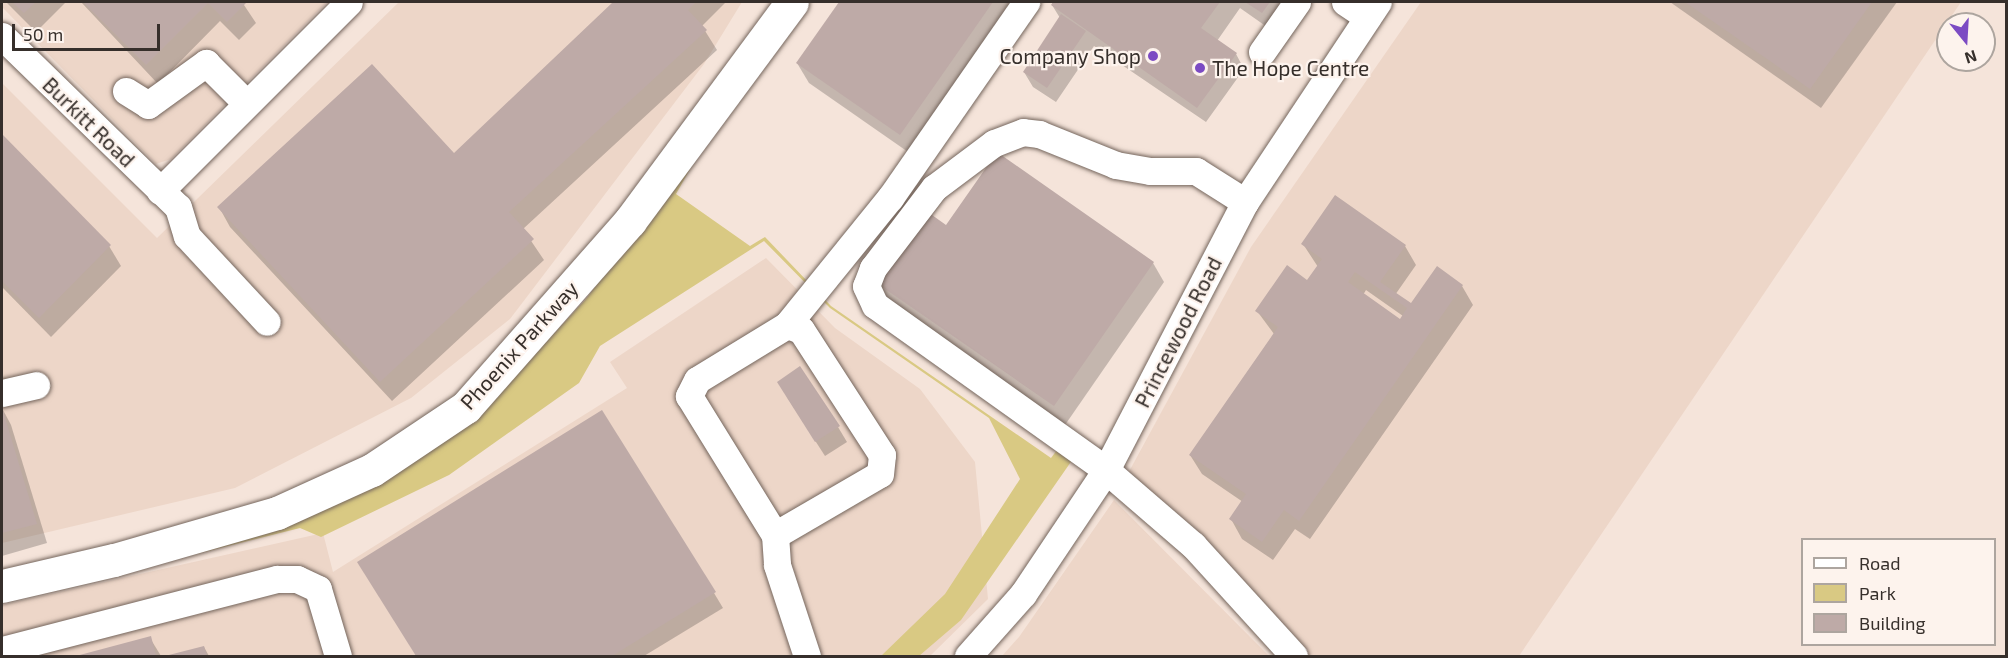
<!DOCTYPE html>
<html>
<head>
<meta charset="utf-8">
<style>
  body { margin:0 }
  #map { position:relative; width:2008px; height:658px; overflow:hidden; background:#f5e4da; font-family:"Exo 2",sans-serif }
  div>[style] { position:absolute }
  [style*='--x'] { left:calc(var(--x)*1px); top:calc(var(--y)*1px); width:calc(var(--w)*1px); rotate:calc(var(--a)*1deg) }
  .built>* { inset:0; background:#edd6c8 }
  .green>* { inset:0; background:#d9c983 }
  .shadow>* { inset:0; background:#0003 }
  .building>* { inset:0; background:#beaaa7 }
  .roads { filter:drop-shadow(0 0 2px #74655c) drop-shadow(0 0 2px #74655c) }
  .minor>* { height:27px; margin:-13.5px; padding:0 13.5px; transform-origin:13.5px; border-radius:13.5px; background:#fff }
  .major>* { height:33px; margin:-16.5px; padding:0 16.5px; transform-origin:16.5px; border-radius:16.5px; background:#fff }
  .dots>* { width:16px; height:16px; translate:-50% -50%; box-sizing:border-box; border:3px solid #fdf3ed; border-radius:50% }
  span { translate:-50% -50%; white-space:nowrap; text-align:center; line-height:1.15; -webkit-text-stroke:4.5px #fdf3ed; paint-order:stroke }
  .poi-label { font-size:21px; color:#362f2b }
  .right { translate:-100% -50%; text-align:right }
  .left { translate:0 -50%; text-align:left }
  .street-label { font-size:21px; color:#362f2b }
  .frame { position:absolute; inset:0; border:3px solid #362f2b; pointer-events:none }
  .legend { position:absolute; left:1801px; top:538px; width:195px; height:108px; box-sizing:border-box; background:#fdf3ed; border:2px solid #ada59f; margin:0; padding:8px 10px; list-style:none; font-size:18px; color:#362f2b }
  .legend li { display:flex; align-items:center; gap:12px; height:30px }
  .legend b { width:30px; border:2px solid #ada59f }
  .north { position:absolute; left:1936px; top:12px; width:60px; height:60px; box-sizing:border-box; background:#fdf3ed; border:2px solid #ada59f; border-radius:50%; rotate:162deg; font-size:16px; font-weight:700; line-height:24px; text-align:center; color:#362f2b }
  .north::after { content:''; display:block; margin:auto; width:21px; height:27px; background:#7c4bc3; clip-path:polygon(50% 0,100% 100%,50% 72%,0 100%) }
  .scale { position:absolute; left:12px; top:24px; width:148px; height:27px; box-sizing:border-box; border:3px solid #362f2b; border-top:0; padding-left:8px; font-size:18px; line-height:21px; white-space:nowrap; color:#362f2b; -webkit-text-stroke:4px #fdf3ed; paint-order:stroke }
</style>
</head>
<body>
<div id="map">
  <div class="built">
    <i style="clip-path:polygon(2px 2px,327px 2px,171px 159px,156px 164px,2px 7px)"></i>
    <i style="clip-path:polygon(399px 2px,742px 2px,704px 64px,510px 319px,411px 398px,235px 488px,2px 543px,2px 83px,157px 238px)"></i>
    <i style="clip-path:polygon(1421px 2px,1961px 2px,1519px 656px,1305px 656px,1125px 479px,1251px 247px)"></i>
    <i style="clip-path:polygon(766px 258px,835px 328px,920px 389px,975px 462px,988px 599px,930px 656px,2px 656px,2px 605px,323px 533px,333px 572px,627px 388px,610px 362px)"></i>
    <i style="clip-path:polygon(1114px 500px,1269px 656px,1002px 656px,1019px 637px)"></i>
  </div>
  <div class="green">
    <i style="clip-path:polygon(688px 163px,693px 164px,676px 194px,750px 246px,765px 237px,831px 306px,1051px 458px,1063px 442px,1075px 456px,961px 620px,919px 656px,881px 656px,945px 594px,1020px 479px,989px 418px,830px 308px,764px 241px,600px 346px,579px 383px,449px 475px,321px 537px,300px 528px,77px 584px,209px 540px,494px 398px,586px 299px)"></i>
  </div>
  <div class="shadow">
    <i style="clip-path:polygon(6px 2px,66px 2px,36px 32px)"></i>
    <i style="clip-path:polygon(81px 2px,242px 2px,256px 23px,239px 40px,220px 21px,158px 84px)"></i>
    <i style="clip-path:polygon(615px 2px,726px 2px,702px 26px,717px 50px,523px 229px,544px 260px,392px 401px,230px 227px,219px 207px,454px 155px)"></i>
    <i style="clip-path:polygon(841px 2px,1018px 2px,911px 154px,809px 83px,797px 63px)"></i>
    <i style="clip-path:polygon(1055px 2px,1287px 2px,1274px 32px,1240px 8px,1217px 41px,1236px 54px,1244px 69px,1206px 122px,1094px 46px,1056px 102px,1033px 87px,1024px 72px,1060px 18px,1052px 5px)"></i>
    <i style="clip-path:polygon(1670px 2px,1897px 2px,1821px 108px)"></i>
    <i style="clip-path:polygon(2px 136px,109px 246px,121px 266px,51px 337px,2px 287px)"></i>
    <i style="clip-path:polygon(947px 227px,1153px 263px,1164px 282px,1065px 425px,888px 302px,877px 282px)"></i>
    <i style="clip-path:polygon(evenodd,1303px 244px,1405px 246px,1416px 265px,1395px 295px,1411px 305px,1462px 286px,1473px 305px,1310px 539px,1295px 529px,1273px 560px,1242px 539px,1231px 519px,1243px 502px,1202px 474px,1190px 455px,1274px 334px,1257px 311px,1308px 282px,1318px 267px,1303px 244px,1366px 290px,1403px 316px,1400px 321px,1363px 295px,1366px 290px)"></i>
    <i style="clip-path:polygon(787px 397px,838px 427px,847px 442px,825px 456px)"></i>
    <i style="clip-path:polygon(2px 408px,11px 425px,47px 543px,2px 556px)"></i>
    <i style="clip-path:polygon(368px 577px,714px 593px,723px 608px,644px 656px,417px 656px)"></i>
    <i style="clip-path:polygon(150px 638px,161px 656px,79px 656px)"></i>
    <i style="clip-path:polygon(204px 647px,209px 656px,168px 656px)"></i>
  </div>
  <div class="building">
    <i style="clip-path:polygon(12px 2px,36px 2px,24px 13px)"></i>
    <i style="clip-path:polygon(83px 2px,245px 2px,246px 3px,227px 22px,208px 3px,146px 65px)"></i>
    <i style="clip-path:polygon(613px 2px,696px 2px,688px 10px,707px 30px,509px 212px,534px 239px,380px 382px,217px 207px,372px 64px,454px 153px)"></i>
    <i style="clip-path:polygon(839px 2px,993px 2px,900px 135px,796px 63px)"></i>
    <i style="clip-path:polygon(1053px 2px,1220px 2px,1201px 28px,1237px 53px,1197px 108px,1051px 5px)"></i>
    <i style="clip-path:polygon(1245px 2px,1270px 2px,1262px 13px)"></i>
    <i style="clip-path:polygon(1685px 2px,1872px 2px,1810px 89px)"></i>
    <i style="clip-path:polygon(1061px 14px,1086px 31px,1047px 88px,1023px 72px)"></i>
    <i style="clip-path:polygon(2px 134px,111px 245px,39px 318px,2px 281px)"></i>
    <i style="clip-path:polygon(997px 152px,1154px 262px,1054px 406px,875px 282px,925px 210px,946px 225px)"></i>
    <i style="clip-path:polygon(evenodd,1335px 195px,1406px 245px,1380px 282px,1411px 303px,1437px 266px,1463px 285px,1299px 521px,1284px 510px,1262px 542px,1229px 519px,1246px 494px,1189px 455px,1278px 327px,1255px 311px,1287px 265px,1307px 280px,1322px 259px,1301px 244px,1335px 195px,1355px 272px,1407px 308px,1400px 319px,1348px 282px,1355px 272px)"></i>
    <i style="clip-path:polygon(800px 366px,840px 426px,815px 442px,777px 382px)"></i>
    <i style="clip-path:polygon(2px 408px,37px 524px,2px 533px)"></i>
    <i style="clip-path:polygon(602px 410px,716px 592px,612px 656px,416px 656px,357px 562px)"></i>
    <i style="clip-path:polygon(151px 636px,156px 656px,76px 656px)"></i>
    <i style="clip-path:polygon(204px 646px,207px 656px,165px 656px)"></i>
  </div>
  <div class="roads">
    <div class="minor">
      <i style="--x:1345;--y:2;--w:27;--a:34"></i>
      <i style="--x:2;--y:36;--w:245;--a:44.2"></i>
      <i style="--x:178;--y:207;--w:30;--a:73"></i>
      <i style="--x:187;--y:236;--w:117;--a:47.1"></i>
      <i style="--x:1262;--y:52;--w:61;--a:-55"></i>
      <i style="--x:126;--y:91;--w:26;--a:32"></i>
      <i style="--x:148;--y:105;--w:72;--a:-35.9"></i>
      <i style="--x:206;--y:63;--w:57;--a:45"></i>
      <i style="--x:160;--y:191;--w:267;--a:-45"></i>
      <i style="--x:1245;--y:202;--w:58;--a:-147.7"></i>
      <i style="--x:1196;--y:171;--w:46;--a:180"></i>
      <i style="--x:1150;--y:171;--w:35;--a:-170"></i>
      <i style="--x:1116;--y:165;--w:83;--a:-158.1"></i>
      <i style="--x:1039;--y:134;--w:16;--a:-173"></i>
      <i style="--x:1023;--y:132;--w:31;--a:159"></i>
      <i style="--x:994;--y:143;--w:75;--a:143.1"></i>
      <i style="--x:934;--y:188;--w:101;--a:127.3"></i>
      <i style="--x:873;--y:268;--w:19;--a:111"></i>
      <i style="--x:866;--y:286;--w:21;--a:65"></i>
      <i style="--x:875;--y:305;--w:284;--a:35.5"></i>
      <i style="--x:1106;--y:470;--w:115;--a:40.8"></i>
      <i style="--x:1193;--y:545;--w:150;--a:47.7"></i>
      <i style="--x:787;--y:325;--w:164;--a:-51"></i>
      <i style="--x:890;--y:198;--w:239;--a:-55.2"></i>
      <i style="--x:2;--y:393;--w:35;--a:-13"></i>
      <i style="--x:775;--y:535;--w:121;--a:-30.2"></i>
      <i style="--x:880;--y:474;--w:19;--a:-84"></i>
      <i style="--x:882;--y:455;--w:149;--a:-122.9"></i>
      <i style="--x:801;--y:330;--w:15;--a:-160"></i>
      <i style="--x:787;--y:325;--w:105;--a:148.6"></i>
      <i style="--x:697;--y:380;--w:18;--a:117"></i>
      <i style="--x:689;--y:396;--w:163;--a:58.3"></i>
      <i style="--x:775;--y:535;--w:30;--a:86"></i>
      <i style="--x:777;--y:565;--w:96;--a:71.8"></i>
      <i style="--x:2;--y:650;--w:284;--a:-14.5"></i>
      <i style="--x:277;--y:579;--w:20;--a:0"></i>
      <i style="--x:297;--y:579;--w:23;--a:25"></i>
      <i style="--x:318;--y:589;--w:70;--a:73.4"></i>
      <i style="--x:968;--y:656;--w:83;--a:-48.4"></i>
      <i style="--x:1023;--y:594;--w:149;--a:-56.2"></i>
      <i style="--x:1106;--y:470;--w:302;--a:-62.6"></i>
      <i style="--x:1245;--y:202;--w:240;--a:-56.4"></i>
    </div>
    <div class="major">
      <i style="--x:2;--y:586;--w:115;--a:-13.1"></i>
      <i style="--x:114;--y:560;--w:170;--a:-16.1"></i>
      <i style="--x:277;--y:513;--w:104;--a:-24.4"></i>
      <i style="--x:372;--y:470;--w:113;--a:-33.8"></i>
      <i style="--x:466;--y:407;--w:248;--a:-48.6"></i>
      <i style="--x:630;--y:221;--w:272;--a:-53.5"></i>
    </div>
  </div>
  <div class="dots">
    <i style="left:1153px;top:56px;background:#7c4bc3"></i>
    <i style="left:1200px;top:68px;background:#7c4bc3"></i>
  </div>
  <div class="poi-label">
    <span class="right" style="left:1141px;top:56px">Company Shop</span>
    <span class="left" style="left:1212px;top:68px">The Hope Centre</span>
  </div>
  <div class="street-label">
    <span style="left:89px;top:122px;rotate:44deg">Burkitt Road</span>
    <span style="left:1178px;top:332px;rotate:-63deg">Princewood Road</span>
    <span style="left:519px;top:345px;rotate:-48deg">Phoenix Parkway</span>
  </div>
  <div class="frame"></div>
  <ul class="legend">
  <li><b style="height:8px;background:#fff"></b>Road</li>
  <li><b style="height:16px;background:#d9c983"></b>Park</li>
  <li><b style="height:16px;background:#beaaa7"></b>Building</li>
  </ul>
  <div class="north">N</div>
  <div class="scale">50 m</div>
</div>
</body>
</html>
